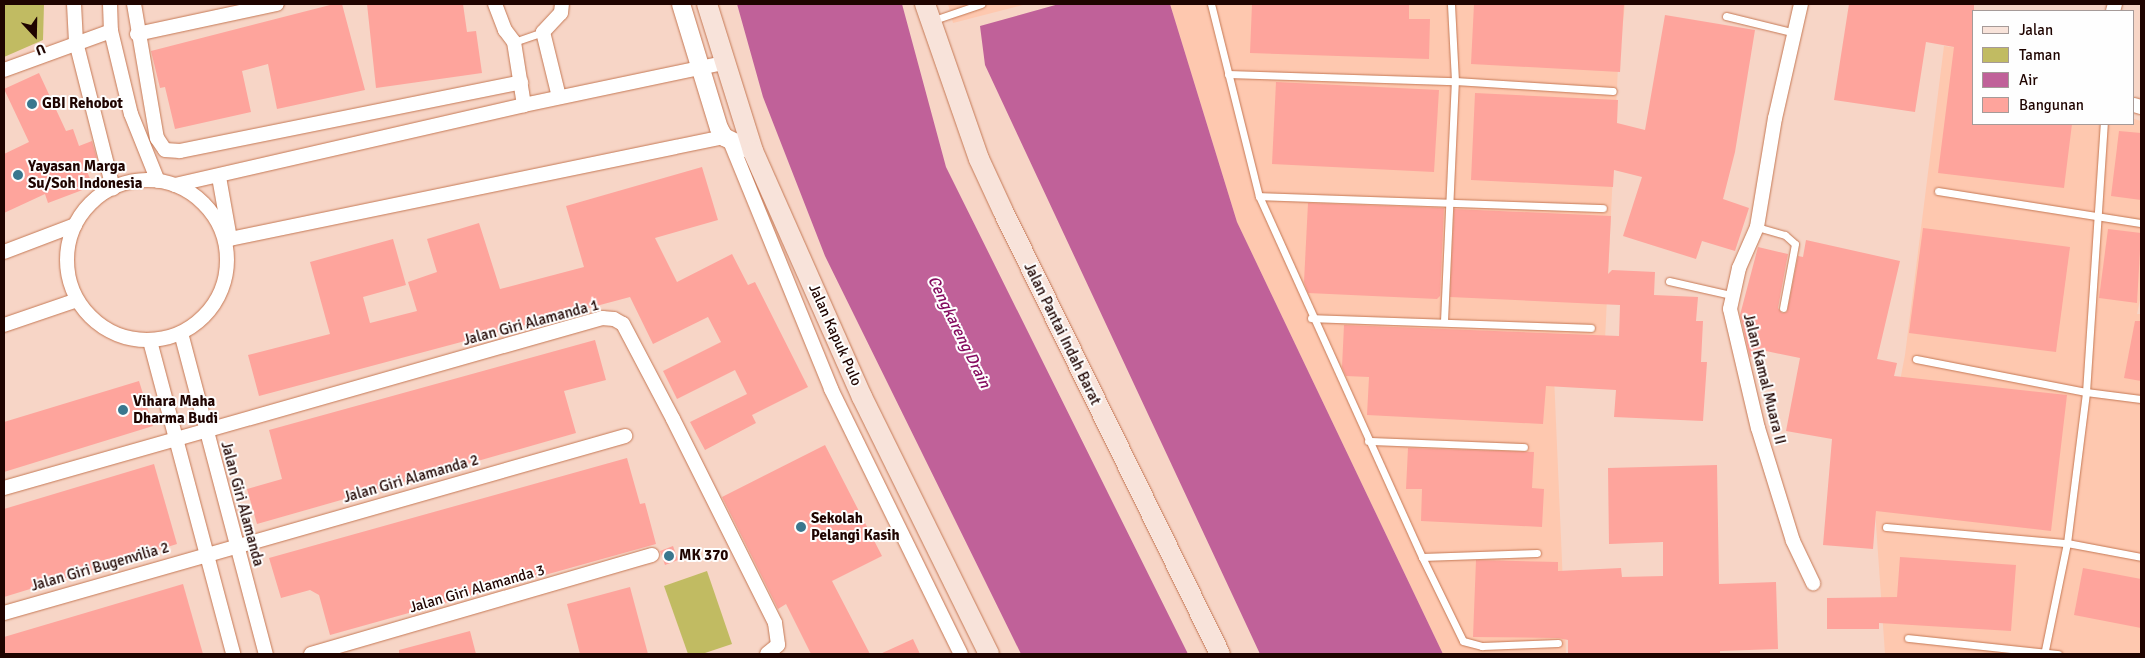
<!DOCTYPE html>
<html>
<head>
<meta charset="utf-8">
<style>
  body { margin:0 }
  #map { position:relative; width:2145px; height:658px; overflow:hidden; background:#f7d5c6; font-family:Signika,sans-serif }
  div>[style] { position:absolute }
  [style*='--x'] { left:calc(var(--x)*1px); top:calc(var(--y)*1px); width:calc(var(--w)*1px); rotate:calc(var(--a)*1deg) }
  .built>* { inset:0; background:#fec8af }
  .green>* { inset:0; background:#c1bb62 }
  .water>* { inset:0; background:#c06199 }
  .building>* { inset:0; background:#fea49c }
  .roads { filter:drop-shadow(0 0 1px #c57955) drop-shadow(0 0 1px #c57955) }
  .service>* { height:7px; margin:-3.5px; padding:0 3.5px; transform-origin:3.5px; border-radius:3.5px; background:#fff }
  .minor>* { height:14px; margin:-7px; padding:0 7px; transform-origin:7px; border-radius:7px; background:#fff }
  .minor>.ring { margin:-7px; padding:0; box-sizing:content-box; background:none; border:14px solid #fff; border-radius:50% }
  .tertiary>* { height:18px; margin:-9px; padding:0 9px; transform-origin:9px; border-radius:9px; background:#fff }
  .secondary>* { height:20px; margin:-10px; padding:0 10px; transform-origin:10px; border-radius:10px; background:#f8e3da }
  .dots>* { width:14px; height:14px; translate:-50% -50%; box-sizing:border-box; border:2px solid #fefefe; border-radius:50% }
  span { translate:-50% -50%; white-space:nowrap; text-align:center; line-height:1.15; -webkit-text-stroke:4px #fefefe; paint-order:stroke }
  .poi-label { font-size:15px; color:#1f0400; font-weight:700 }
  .left { translate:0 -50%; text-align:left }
  .street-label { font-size:15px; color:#1f0400 }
  .water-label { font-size:16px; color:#850c60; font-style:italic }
  .frame { position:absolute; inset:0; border:5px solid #1f0400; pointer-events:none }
  .legend { position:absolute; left:1972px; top:10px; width:162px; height:115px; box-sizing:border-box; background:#fefefe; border:1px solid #a59a98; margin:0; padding:6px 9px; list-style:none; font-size:15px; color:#1f0400 }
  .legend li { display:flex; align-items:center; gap:10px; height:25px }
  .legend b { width:25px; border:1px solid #a59a98 }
  .north { position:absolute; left:10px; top:10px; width:50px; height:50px; -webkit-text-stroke:4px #fefefe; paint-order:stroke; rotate:159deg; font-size:14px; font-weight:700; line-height:20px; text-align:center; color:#1f0400 }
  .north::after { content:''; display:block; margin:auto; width:18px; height:22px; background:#1f0400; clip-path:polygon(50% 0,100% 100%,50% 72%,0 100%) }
</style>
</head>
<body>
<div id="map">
  <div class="built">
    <i style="clip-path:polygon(948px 4px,1027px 4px,953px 23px)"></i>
    <i style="clip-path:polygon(1170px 4px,1625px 4px,1618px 67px,1603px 382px,1554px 376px,1566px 654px,1443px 654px,1237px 222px)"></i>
    <i style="clip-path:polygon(1944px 46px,1974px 50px,1974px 124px,2134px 124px,2134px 119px,2141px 121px,2141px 295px,2137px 314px,2141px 314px,2141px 654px,1885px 654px,1875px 510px,1905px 355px)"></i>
  </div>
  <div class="green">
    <i style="clip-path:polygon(4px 4px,44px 4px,43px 40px,4px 57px)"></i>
    <i style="clip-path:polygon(707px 571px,732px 644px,702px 654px,688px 654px,664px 586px)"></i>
  </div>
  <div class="water">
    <i style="clip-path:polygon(737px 4px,902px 4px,946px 167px,1188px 654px,1021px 654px,825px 256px,763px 97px)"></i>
    <i style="clip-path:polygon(1059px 4px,1170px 4px,1237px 222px,1443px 654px,1260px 654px,985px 65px,980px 26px)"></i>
  </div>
  <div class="building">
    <i style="clip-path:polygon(334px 4px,342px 4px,365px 90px,277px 109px,268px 64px,242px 71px,251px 112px,175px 129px,165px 87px,160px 88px,151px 51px)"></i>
    <i style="clip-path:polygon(367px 4px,463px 4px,467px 32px,476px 31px,482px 73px,376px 88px)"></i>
    <i style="clip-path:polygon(1252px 4px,1409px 4px,1409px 19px,1430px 19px,1429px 59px,1250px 53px)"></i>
    <i style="clip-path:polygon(1474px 4px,1624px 4px,1620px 72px,1471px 64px)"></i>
    <i style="clip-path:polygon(1849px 4px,1974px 4px,1974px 124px,2072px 124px,2064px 188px,1938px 173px,1954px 47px,1926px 42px,1915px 112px,1834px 100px)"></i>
    <i style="clip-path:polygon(1665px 15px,1755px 30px,1735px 152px,1723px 199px,1749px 208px,1735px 251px,1702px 241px,1696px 259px,1623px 236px,1642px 177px,1614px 170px,1613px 187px,1471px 180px,1475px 93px,1618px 100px,1617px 123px,1645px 130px)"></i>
    <i style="clip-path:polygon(39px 73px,66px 131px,73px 129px,79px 146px,92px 141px,97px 159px,84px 164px,93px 186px,48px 203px,45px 194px,4px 213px,4px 154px,29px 142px,4px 89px)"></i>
    <i style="clip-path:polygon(1276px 82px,1439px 90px,1434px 172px,1272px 164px)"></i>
    <i style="clip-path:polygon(2119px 131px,2141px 133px,2141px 200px,2111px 196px)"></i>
    <i style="clip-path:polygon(702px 167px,718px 220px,655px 238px,677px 282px,732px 254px,748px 285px,755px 282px,808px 387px,752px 415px,756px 423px,705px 450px,690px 422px,747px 394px,735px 370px,677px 399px,663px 371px,721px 342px,708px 317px,653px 344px,630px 297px,259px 396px,248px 355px,330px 334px,310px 262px,393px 239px,406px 285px,363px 297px,370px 323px,417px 311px,408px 282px,437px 272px,427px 239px,479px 223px,500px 289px,584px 267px,566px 206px)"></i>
    <i style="clip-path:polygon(1308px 203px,1444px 208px,1440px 296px,1437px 299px,1308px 293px,1304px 282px)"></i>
    <i style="clip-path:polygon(1454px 209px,1611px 216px,1608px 274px,1612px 270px,1655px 272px,1654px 295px,1698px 297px,1696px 321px,1703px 321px,1701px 362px,1707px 362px,1703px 421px,1614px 417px,1616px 390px,1546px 386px,1543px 424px,1367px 415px,1369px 377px,1346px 376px,1342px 367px,1344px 325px,1619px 336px,1620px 305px,1450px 297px)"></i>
    <i style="clip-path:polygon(1923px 228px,2070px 247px,2056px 352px,1909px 333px)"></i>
    <i style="clip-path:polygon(2108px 229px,2141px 233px,2137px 303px,2099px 298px)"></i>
    <i style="clip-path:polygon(1806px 240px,1900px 261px,1877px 359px,1897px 363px,1894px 376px,2067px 395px,2051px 531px,1876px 511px,1873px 549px,1823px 545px,1832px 439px,1786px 431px,1800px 358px,1766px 351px,1750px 357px,1740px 315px,1758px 247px,1788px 254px,1778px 308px,1782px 313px,1787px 312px,1798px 256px,1803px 257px)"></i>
    <i style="clip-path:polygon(2135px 321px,2141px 321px,2141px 381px,2124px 378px)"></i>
    <i style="clip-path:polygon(595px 340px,606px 380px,564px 391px,576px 433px,257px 524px,247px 489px,282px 479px,269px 430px)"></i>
    <i style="clip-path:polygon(139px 381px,153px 426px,4px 472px,4px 422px)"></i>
    <i style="clip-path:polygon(825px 445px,882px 556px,832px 581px,870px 654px,811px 654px,786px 604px,778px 609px,722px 497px)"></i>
    <i style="clip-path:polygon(1408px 448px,1534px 452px,1532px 488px,1544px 489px,1542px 527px,1421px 521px,1422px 489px,1406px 489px)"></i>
    <i style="clip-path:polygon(627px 458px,640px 504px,645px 503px,656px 544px,330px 635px,319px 595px,310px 590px,281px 598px,269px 558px)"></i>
    <i style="clip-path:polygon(154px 464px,177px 544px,4px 597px,4px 509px)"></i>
    <i style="clip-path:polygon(1717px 465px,1719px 584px,1776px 582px,1778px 649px,1720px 651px,1720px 654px,1568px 654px,1568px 640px,1558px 638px,1473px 637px,1476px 560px,1558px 562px,1558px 571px,1621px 568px,1622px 577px,1663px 576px,1663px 542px,1609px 544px,1608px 468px)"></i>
    <i style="clip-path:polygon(673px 546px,678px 560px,665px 565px,660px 551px)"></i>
    <i style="clip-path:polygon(1900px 557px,2016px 565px,2011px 631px,1879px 623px,1879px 629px,1827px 629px,1827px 598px,1897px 597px)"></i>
    <i style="clip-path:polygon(2083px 568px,2141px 579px,2141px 628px,2074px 615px)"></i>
    <i style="clip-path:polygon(183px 584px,203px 654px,4px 654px,4px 637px)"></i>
    <i style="clip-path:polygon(630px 587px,648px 654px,580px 654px,567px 604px)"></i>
    <i style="clip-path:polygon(470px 631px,476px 654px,399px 654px,399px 650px)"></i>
    <i style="clip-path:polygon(913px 639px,920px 654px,880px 654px)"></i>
  </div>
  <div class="roads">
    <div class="service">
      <i style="--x:1211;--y:4;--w:198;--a:76"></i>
      <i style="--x:1259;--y:196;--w:396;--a:65.7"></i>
      <i style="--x:1422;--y:557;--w:115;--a:-2"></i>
      <i style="--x:1726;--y:16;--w:71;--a:13.8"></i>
      <i style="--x:934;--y:20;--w:50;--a:-18.8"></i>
      <i style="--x:514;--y:42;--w:31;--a:-19"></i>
      <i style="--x:1228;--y:74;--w:227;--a:1.8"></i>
      <i style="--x:1455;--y:81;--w:158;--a:3.6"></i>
      <i style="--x:1938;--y:191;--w:206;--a:9"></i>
      <i style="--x:1259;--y:196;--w:344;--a:2"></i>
      <i style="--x:1757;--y:227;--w:29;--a:16"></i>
      <i style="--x:1785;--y:235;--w:13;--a:42"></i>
      <i style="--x:1795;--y:244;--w:65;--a:100.6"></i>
      <i style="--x:1669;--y:281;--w:64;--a:12.7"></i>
      <i style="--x:1311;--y:318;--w:280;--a:2"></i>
      <i style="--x:1444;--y:321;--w:240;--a:-87.4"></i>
      <i style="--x:1455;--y:81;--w:77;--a:-93"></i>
      <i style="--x:1916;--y:359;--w:173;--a:11"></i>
      <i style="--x:2086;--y:392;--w:55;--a:7.3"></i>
      <i style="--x:1368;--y:441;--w:156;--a:2.2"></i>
      <i style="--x:1886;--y:527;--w:182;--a:5.1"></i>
      <i style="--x:2067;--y:543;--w:75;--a:10.7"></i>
      <i style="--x:1422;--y:557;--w:93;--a:64"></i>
      <i style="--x:1463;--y:641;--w:20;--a:15"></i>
      <i style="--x:1482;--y:646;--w:76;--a:-2.3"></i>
      <i style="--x:1908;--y:638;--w:151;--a:6.1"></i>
      <i style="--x:2045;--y:650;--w:109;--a:-78.4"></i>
      <i style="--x:2067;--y:543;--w:152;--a:-82.8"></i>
      <i style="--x:2086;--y:392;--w:269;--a:-86.2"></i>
    </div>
    <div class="minor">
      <i style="--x:74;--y:4;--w:38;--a:87"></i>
      <i style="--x:76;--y:42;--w:151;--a:75.8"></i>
      <i style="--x:110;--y:4;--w:27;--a:88"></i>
      <i style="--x:111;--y:31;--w:85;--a:76.5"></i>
      <i style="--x:131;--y:114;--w:72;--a:68.1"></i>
      <i style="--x:134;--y:4;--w:136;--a:80.3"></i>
      <i style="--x:157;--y:138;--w:14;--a:56"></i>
      <i style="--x:165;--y:150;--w:15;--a:4"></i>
      <i style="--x:180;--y:151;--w:348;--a:-11.4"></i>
      <i style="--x:495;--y:4;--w:28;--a:69"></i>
      <i style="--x:505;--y:30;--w:15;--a:53"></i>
      <i style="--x:514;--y:42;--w:64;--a:81"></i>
      <i style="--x:1801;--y:4;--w:117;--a:102.8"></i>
      <i style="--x:1775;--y:118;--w:110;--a:99.4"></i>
      <i style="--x:1757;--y:227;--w:45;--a:113.7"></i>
      <i style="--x:1739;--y:268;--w:42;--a:102.4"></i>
      <i style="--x:1730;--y:309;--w:122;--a:76.8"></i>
      <i style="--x:1758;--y:428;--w:118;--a:72.8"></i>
      <i style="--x:1793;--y:541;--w:47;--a:64.5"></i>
      <i style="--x:2113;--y:11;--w:7;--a:-74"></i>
      <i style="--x:137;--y:34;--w:143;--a:-12.1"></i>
      <i style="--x:4;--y:70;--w:114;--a:-20"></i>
      <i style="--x:559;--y:97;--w:67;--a:-103.8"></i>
      <i style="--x:543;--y:32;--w:26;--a:-47"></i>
      <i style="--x:561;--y:13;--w:9;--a:-84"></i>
      <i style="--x:2134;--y:105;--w:7;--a:16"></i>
      <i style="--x:730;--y:141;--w:268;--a:67.8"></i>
      <i style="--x:831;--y:389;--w:295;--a:63.9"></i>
      <i style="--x:219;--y:177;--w:63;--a:79.9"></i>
      <i class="ring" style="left:67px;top:180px;width:146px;height:146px"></i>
      <i style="--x:175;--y:185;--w:358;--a:-12.9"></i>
      <i style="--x:524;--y:105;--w:204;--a:-11.9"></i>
      <i style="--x:225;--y:240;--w:510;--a:-11.66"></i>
      <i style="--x:4;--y:252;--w:76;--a:-20.8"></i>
      <i style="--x:4;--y:325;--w:77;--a:-18.9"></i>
      <i style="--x:181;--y:333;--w:332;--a:75.2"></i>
      <i style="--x:150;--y:341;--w:324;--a:75.1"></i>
      <i style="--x:4;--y:488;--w:622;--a:-15.87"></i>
      <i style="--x:602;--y:318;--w:12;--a:5"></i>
      <i style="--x:614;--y:319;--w:10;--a:29"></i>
      <i style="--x:623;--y:324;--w:107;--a:62.2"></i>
      <i style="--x:673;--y:419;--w:228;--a:63.4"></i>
      <i style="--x:775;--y:623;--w:22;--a:82"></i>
      <i style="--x:778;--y:645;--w:14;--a:141"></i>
      <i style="--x:4;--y:613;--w:646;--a:-15.91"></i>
      <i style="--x:311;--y:654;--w:355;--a:-16.2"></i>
    </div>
    <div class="tertiary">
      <i style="--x:681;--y:4;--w:130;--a:73"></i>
      <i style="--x:719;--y:128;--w:10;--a:61"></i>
      <i style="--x:724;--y:137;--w:32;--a:26"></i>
    </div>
    <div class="secondary">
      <i style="--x:707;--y:4;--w:154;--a:72.6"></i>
      <i style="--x:753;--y:151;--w:269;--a:66.1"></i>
      <i style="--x:862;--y:397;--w:287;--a:63.7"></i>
      <i style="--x:925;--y:4;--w:164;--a:70.8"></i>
      <i style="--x:979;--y:159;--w:57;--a:65.2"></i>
      <i style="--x:1003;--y:211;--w:493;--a:63.9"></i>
    </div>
  </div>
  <div class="dots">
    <i style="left:32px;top:104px;background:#3a778e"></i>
    <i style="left:18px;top:175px;background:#3a778e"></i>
    <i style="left:123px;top:410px;background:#3a778e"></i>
    <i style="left:801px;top:527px;background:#3a778e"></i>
    <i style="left:669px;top:556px;background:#3a778e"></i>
  </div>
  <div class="poi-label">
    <span class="left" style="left:42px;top:104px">GBI Rehobot</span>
    <span class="left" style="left:28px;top:175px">Yayasan Marga<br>Su/Soh Indonesia</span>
    <span class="left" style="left:133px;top:410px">Vihara Maha<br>Dharma Budi</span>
    <span class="left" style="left:811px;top:527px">Sekolah<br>Pelangi Kasih</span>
    <span class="left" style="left:679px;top:556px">MK 370</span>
  </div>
  <div class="street-label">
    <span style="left:531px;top:323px;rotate:-15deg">Jalan Giri Alamanda 1</span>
    <span style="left:1062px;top:334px;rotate:64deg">Jalan Pantai Indah Barat</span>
    <span style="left:835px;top:335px;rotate:66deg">Jalan Kapuk Pulo</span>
    <span style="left:1764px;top:379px;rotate:76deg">Jalan Kamal Muara II</span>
    <span style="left:411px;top:479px;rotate:-16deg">Jalan Giri Alamanda 2</span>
    <span style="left:242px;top:504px;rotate:75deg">Jalan Giri Alamanda</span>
    <span style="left:100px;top:567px;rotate:-16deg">Jalan Giri Bugenvilia 2</span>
    <span style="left:477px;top:589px;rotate:-16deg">Jalan Giri Alamanda 3</span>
  </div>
  <div class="water-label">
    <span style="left:959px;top:332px;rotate:64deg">Cengkareng Drain</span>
  </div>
  <div class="frame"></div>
  <ul class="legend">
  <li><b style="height:6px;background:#f8e3da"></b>Jalan</li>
  <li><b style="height:14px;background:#c1bb62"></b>Taman</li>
  <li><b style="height:14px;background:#c06199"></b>Air</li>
  <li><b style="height:14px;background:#fea49c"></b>Bangunan</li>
  </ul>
  <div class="north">U</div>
</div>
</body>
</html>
